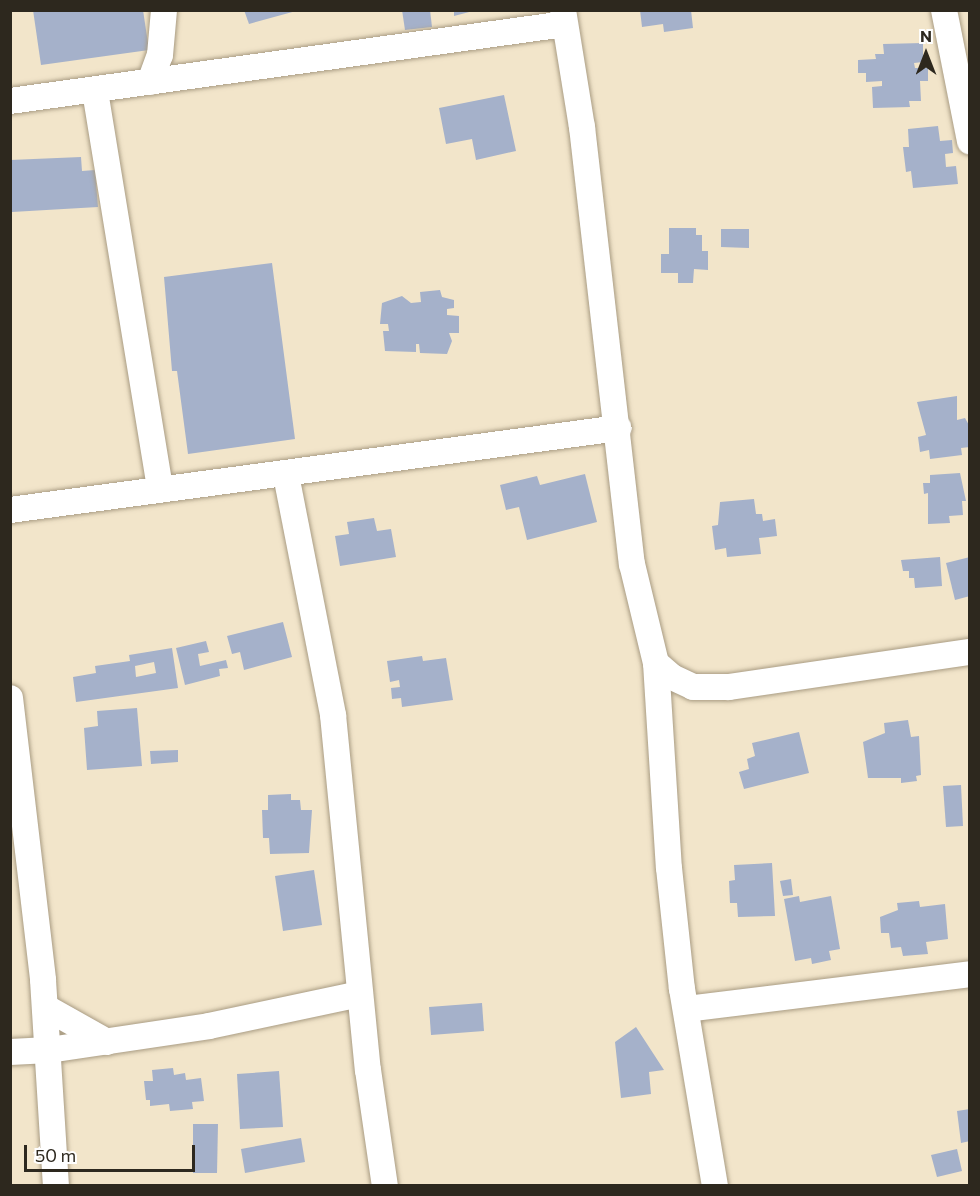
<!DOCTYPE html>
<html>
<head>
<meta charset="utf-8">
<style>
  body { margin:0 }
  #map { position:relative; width:980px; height:1196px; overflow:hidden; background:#f2e5ca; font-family:Commissioner,sans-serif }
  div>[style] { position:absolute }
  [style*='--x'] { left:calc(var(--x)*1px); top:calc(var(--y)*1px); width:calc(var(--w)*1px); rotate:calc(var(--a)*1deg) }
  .building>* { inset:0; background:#a5b1ca }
  .roads { filter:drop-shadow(0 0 2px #a99c83) drop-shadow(0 0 2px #a99c83) }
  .street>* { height:26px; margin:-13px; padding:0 13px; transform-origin:13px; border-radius:13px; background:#fff }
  span { translate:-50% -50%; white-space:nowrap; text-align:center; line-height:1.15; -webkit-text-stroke:4.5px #fff; paint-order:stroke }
  .frame { position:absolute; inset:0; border:12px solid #2d281e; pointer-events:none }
  .north { position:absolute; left:896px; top:24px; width:60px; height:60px; -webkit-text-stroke:4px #fff; paint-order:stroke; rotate:0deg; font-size:16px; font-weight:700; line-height:24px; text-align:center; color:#2d281e }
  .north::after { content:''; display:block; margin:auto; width:21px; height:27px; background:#2d281e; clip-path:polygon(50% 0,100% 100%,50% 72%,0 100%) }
  .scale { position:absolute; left:24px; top:1145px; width:171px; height:27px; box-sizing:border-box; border:3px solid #2d281e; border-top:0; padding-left:8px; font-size:18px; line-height:21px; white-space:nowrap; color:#2d281e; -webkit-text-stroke:4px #fff; paint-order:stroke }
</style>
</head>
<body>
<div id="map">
  <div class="building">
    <i style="clip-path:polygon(33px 10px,143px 10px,149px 50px,41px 65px)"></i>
    <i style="clip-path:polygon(244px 10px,296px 10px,296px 11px,249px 24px)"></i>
    <i style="clip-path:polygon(402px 10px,430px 10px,432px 27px,405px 30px)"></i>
    <i style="clip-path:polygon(454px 10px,473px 10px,473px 11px,454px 16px)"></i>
    <i style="clip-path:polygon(640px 10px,691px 10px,693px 28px,664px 32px,663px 24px,642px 27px)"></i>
    <i style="clip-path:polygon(923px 43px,923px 62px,914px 63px,915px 68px,928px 68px,928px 81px,920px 81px,921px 101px,909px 101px,910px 107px,873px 108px,872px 87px,882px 86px,882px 81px,866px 82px,866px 73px,858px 73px,858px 60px,876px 59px,875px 54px,884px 54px,883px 44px)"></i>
    <i style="clip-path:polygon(504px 95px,516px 151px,476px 160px,472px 139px,446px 144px,439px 108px)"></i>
    <i style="clip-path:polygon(938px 126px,940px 141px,952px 140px,953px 153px,945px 154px,946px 167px,956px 166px,958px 184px,913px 188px,911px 171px,906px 172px,903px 147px,909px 147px,908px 129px)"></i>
    <i style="clip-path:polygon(81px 157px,82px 171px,95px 170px,98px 207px,12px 212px,10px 160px)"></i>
    <i style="clip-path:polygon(669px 228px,696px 228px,696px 235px,702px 235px,702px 251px,708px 251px,708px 270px,694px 269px,693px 283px,678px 283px,678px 273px,661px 273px,661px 254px,669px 254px)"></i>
    <i style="clip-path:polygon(721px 229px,749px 229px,749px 248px,721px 247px)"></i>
    <i style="clip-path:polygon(272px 263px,295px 439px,188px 454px,177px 371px,172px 371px,164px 277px)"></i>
    <i style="clip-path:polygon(440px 290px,442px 297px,454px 300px,454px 308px,447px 309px,447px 315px,459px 316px,459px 333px,449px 333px,452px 341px,447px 354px,420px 353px,419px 344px,416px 344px,416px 352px,385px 351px,383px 331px,389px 331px,388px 324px,380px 324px,382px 303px,402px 296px,411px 303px,421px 302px,420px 292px)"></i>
    <i style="clip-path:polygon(957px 396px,957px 420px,965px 418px,970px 427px,970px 447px,961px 448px,962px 455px,930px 459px,929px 450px,920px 452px,918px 437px,926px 435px,917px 402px)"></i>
    <i style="clip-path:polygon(960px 473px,966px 501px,962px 501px,963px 515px,949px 516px,950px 523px,928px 524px,928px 493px,924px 494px,923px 483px,930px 483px,930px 475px)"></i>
    <i style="clip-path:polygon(585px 474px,597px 522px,527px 540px,519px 507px,506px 510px,500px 485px,537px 476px,540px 485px)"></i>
    <i style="clip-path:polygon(754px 499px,756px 514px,762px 514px,763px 521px,775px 519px,777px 536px,759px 538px,761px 554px,727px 557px,726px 548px,715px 550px,712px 526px,718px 525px,720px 502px)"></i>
    <i style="clip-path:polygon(374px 518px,377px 531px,391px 529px,396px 557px,340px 566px,335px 536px,349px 534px,347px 522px)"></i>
    <i style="clip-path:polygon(940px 557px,942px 586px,915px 588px,914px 578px,909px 578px,909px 571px,903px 571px,901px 560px)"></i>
    <i style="clip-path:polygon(970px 557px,970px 596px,955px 600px,946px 563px)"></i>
    <i style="clip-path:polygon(283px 622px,292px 657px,244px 670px,240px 652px,232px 654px,227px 636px)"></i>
    <i style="clip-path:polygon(206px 641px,209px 652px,198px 654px,200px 666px,226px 660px,228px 668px,219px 669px,220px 676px,185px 685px,176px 648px)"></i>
    <i style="clip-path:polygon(evenodd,172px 648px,178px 688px,76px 702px,73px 677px,96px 673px,95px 666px,130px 661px,129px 655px,172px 648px,154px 662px,156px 673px,136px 677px,135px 666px,154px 662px)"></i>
    <i style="clip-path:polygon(422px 656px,423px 661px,446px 658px,453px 700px,402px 707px,401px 698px,392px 699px,391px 688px,400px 687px,399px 680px,390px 682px,387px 661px)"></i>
    <i style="clip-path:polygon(137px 708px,142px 766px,87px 770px,84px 728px,98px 726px,97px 711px)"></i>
    <i style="clip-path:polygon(908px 720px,911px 737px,919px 736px,921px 775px,916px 776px,917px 781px,901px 783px,901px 778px,868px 778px,863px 742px,885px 733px,884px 723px)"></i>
    <i style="clip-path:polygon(799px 732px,809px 773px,744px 789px,739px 772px,749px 769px,747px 759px,755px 756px,752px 743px)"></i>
    <i style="clip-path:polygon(178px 750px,178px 762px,151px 764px,150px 751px)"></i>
    <i style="clip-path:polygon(961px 785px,963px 826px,946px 827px,943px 786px)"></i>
    <i style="clip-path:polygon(291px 794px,291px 800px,300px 800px,301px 810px,312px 810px,309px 853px,270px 854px,269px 838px,263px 838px,262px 810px,268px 810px,268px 795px)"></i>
    <i style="clip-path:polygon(772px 863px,775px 916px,738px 917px,737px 903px,730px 903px,729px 881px,735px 880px,734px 865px)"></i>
    <i style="clip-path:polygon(314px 870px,322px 925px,283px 931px,275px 876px)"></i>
    <i style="clip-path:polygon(791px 879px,793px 895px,783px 896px,780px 881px)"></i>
    <i style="clip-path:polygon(799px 896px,800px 902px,831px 896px,840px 949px,829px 951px,831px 960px,812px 964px,811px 958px,795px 961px,784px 899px)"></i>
    <i style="clip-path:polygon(919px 901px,920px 907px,945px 904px,948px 939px,926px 942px,928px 954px,903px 956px,901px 947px,891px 948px,889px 933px,881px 933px,880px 917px,898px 910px,897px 903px)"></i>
    <i style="clip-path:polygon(482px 1003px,484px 1031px,431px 1035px,429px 1007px)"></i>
    <i style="clip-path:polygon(636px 1027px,664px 1070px,649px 1072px,651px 1094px,621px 1098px,615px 1042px)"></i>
    <i style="clip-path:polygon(173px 1068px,174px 1075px,185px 1073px,186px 1080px,201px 1078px,204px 1101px,192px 1102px,193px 1109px,170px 1111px,169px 1104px,150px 1106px,150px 1100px,146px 1100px,144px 1081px,153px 1081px,152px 1070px)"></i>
    <i style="clip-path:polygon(279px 1071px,283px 1127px,240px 1129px,237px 1074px)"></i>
    <i style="clip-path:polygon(970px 1109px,970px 1141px,961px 1143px,957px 1111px)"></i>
    <i style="clip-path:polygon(193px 1124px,218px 1124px,217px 1173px,193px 1173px)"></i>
    <i style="clip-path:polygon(301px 1138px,305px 1162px,245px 1173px,241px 1149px)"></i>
    <i style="clip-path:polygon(957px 1149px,962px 1171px,937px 1177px,931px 1155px)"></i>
  </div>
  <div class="roads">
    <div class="street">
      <i style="--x:563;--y:10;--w:119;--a:80.8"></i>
      <i style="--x:582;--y:127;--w:440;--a:83.5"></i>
      <i style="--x:632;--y:564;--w:102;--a:76.4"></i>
      <i style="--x:656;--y:663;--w:21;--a:41"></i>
      <i style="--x:672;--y:677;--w:23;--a:25"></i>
      <i style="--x:693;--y:687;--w:36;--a:0"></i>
      <i style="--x:729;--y:687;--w:244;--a:-8.3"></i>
      <i style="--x:944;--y:10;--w:134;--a:78.8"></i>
      <i style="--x:150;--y:82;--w:29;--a:-70"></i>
      <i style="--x:160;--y:55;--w:45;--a:-84.9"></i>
      <i style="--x:95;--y:91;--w:404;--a:80.7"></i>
      <i style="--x:10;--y:101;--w:560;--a:-7.9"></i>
      <i style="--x:286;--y:475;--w:245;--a:78.9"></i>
      <i style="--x:333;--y:715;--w:357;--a:84.4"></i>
      <i style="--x:368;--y:1070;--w:117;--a:81.7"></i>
      <i style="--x:10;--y:510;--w:614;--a:-7.67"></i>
      <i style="--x:656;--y:663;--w:205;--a:86.4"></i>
      <i style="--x:669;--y:868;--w:122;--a:83.9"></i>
      <i style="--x:682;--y:989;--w:200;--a:80.5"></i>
      <i style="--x:10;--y:698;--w:284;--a:83.3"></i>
      <i style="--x:43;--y:980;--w:206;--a:86.4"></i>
      <i style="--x:45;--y:1007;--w:71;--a:29.4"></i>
      <i style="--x:686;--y:1009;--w:286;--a:-7"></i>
      <i style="--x:10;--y:1052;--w:39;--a:-3"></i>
      <i style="--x:49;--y:1050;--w:162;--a:-8.5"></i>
      <i style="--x:209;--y:1026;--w:153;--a:-12"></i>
    </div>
  </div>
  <div class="frame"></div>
  <div class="north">N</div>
  <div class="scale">50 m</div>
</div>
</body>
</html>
